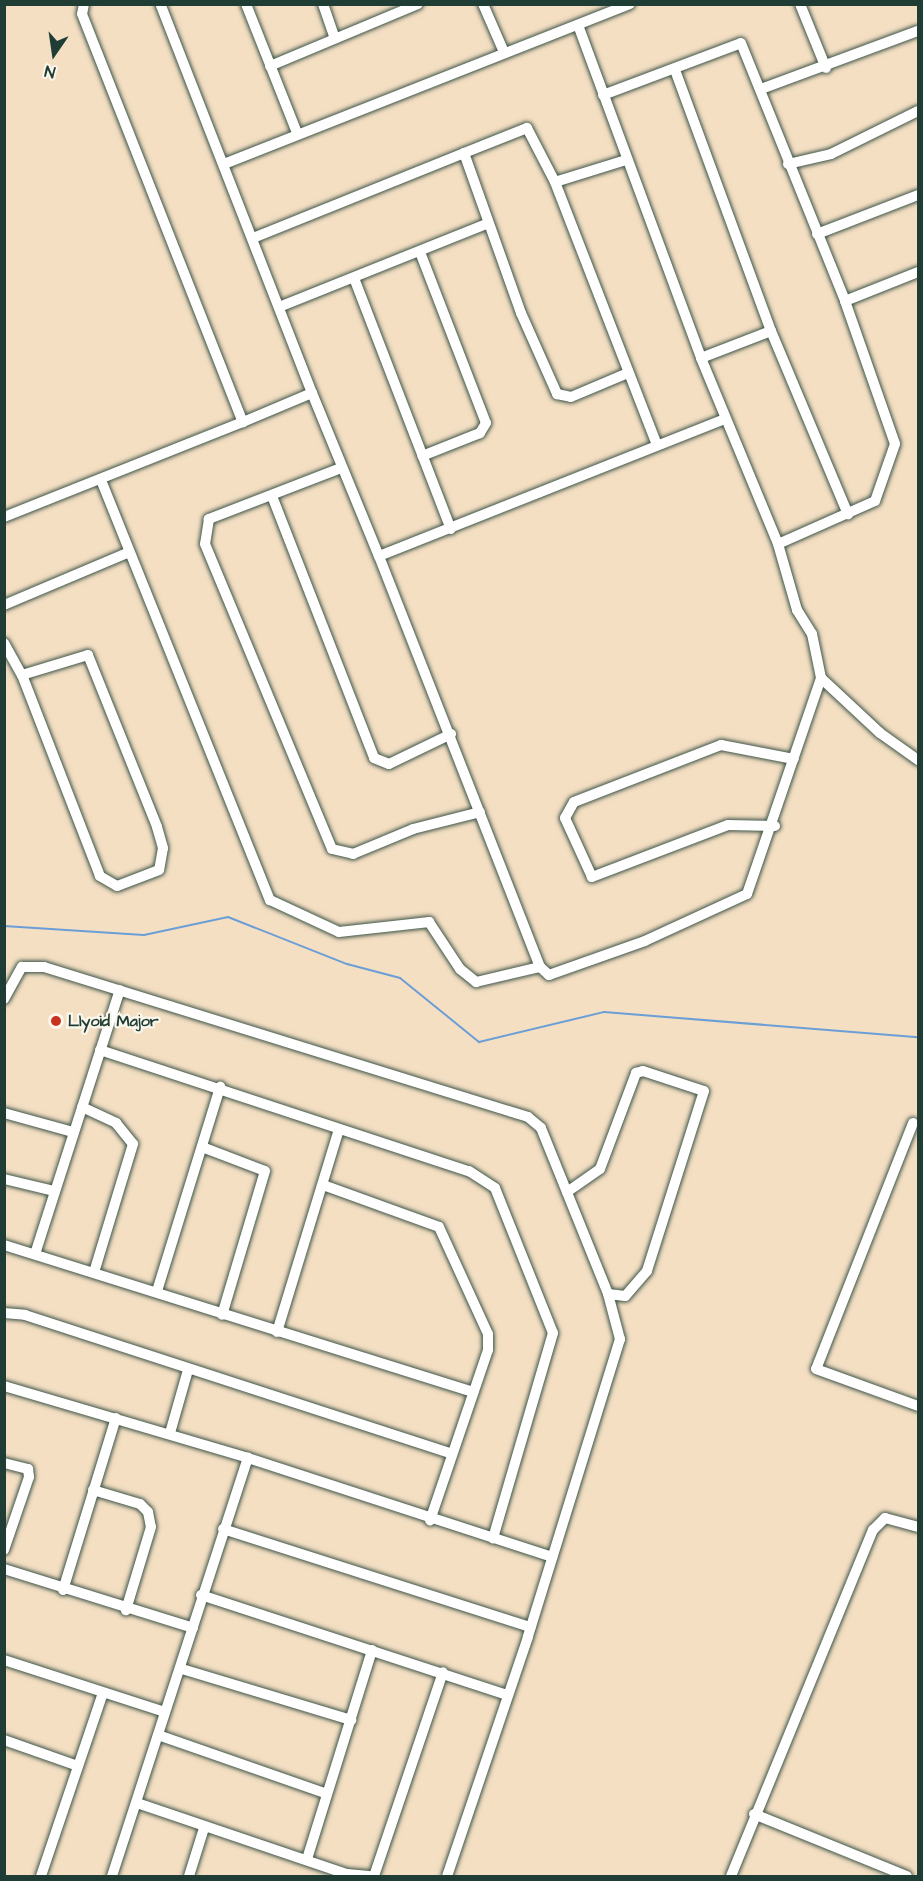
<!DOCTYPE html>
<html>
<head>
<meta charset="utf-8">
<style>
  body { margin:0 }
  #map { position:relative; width:923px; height:1881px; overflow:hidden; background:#f4dfc3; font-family:"Architects Daughter",sans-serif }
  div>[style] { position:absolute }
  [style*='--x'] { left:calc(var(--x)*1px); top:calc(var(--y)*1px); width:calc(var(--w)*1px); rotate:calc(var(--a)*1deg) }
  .stream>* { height:2px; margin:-1px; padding:0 1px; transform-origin:1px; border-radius:1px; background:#6b9ed6 }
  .roads { filter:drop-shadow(0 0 2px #3f5549) drop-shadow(0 0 2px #3f5549) }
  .minor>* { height:10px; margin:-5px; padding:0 5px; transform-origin:5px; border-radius:5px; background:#fff }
  .dots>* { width:16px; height:16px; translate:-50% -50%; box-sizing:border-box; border:3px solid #fbf7ec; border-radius:50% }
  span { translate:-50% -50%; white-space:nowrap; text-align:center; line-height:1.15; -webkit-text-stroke:4.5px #fbf7ec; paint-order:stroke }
  .poi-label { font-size:16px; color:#1f3d34; font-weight:700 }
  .left { translate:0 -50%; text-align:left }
  .frame { position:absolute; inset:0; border:6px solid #1f3d34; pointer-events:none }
  .north { position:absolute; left:24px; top:24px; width:60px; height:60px; -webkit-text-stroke:4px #fbf7ec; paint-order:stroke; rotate:193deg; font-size:16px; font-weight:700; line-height:24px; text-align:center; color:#1f3d34 }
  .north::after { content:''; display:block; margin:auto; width:21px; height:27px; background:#1f3d34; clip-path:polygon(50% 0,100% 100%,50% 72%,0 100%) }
</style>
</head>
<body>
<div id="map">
  <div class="stream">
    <i style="--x:4;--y:926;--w:140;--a:3.7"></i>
    <i style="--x:144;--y:935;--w:86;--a:-12.1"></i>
    <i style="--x:228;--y:917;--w:128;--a:21.6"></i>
    <i style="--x:347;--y:964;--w:55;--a:14.8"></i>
    <i style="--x:400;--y:978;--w:102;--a:39"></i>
    <i style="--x:479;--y:1042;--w:129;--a:-13.5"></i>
    <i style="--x:604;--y:1012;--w:315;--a:4.6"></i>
  </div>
  <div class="roads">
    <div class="minor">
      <i style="--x:84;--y:4;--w:10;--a:101"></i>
      <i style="--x:82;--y:14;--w:439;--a:68.5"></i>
      <i style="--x:243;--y:422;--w:75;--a:-22.8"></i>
      <i style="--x:312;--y:393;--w:418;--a:-111.3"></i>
      <i style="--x:246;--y:4;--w:139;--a:68.4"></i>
      <i style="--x:323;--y:4;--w:34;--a:71"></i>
      <i style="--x:483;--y:4;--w:52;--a:66.4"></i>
      <i style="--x:800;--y:4;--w:69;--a:67.9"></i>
      <i style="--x:578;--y:25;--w:355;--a:69.7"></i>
      <i style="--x:701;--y:358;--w:201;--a:67.5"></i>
      <i style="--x:778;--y:544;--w:69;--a:73.9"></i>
      <i style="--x:797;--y:610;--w:28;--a:58"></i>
      <i style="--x:812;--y:634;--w:45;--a:78.4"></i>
      <i style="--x:821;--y:678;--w:228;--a:108.9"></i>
      <i style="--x:747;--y:894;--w:112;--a:155.3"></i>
      <i style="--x:645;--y:941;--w:102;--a:160.5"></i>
      <i style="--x:549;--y:975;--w:12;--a:-138"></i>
      <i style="--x:540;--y:967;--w:441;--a:-111.4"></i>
      <i style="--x:379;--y:556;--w:372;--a:-21.6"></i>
      <i style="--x:270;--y:66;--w:160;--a:-22.7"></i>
      <i style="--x:675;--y:70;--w:278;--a:69.8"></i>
      <i style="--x:771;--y:331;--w:199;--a:67.2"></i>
      <i style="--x:761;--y:89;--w:167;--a:-20.3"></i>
      <i style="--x:603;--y:95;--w:147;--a:-20.6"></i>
      <i style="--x:741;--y:43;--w:278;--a:68"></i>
      <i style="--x:845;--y:301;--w:151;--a:70.7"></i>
      <i style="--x:895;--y:444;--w:60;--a:109.3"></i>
      <i style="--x:875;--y:501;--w:106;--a:156.1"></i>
      <i style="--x:626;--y:160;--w:74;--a:162.8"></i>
      <i style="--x:555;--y:182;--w:280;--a:68.8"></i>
      <i style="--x:224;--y:164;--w:436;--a:-21.5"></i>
      <i style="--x:788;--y:164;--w:44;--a:-13.1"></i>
      <i style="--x:831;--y:154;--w:97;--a:-26.3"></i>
      <i style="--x:555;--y:182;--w:61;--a:-117.4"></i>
      <i style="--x:527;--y:128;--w:68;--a:158.4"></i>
      <i style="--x:464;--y:153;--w:170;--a:70.4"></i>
      <i style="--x:521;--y:313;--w:89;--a:66"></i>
      <i style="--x:557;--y:394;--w:14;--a:12"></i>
      <i style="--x:571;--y:397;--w:62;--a:-22.8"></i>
      <i style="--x:817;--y:234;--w:108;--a:-21.1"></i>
      <i style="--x:253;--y:238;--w:227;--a:-21.9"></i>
      <i style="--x:420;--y:252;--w:183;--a:68.9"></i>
      <i style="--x:486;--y:423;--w:12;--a:121"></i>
      <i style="--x:480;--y:433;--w:62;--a:158.4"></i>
      <i style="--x:354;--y:278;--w:269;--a:68.9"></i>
      <i style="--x:845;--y:301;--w:79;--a:-21.7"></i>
      <i style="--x:279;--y:307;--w:224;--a:-21.8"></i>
      <i style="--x:701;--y:358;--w:75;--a:-21.1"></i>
      <i style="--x:312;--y:393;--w:176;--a:67.7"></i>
      <i style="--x:341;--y:468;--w:142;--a:158.9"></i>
      <i style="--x:209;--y:519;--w:25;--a:99"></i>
      <i style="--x:205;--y:544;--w:330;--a:67.4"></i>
      <i style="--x:332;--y:849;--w:22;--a:13"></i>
      <i style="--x:353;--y:854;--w:65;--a:-22.6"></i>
      <i style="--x:413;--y:829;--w:69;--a:-14.2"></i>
      <i style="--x:101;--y:480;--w:453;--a:68.1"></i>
      <i style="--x:270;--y:900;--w:76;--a:24.9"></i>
      <i style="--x:339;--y:932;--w:91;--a:-6.3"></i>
      <i style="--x:429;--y:922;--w:56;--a:56.6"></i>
      <i style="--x:460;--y:969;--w:21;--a:39"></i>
      <i style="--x:476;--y:982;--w:66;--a:-13.2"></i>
      <i style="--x:272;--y:496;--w:281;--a:68.7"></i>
      <i style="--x:374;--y:758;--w:16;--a:22"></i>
      <i style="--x:389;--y:764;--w:69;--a:-25.8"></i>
      <i style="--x:4;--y:517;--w:257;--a:-21.7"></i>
      <i style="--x:4;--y:605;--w:134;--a:-22.9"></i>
      <i style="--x:4;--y:643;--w:37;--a:61"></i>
      <i style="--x:22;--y:675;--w:69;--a:-16.9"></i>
      <i style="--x:88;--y:655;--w:185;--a:68.1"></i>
      <i style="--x:157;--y:827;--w:22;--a:74"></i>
      <i style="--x:163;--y:848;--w:22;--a:100"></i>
      <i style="--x:159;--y:870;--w:45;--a:159.1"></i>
      <i style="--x:117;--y:886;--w:20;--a:-150"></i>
      <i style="--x:100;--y:876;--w:216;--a:-111.2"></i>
      <i style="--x:821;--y:678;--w:81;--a:43"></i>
      <i style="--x:880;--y:733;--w:47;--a:35.4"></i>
      <i style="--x:775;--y:826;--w:47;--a:-178.8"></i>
      <i style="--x:728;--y:825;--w:146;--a:159.1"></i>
      <i style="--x:592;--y:877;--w:65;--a:-114.6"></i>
      <i style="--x:565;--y:818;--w:18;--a:-61"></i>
      <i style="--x:574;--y:802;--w:158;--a:-21.2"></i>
      <i style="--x:721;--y:745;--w:74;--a:10.9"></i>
      <i style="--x:4;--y:999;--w:37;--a:-61"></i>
      <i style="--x:22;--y:967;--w:22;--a:0"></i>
      <i style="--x:44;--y:967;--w:507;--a:17.22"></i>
      <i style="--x:528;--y:1117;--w:17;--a:40"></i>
      <i style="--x:541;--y:1128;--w:179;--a:68"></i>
      <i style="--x:608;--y:1294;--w:47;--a:75.1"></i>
      <i style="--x:620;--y:1339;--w:312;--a:107.2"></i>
      <i style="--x:528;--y:1637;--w:252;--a:108.7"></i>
      <i style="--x:100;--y:1050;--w:388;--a:18.2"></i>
      <i style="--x:469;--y:1171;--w:31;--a:33"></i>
      <i style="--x:495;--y:1188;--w:156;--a:68.2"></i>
      <i style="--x:553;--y:1333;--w:214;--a:106.3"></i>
      <i style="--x:82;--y:1107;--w:38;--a:25"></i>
      <i style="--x:116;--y:1123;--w:27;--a:51"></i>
      <i style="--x:133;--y:1144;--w:134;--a:106.9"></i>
      <i style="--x:4;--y:1113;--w:72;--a:15.4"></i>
      <i style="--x:913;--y:1123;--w:264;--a:111.5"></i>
      <i style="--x:816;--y:1369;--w:109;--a:19.9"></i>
      <i style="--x:202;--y:1147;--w:67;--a:20.9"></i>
      <i style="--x:265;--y:1171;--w:150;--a:106.6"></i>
      <i style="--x:4;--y:1179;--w:51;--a:13.5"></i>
      <i style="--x:323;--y:1185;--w:123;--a:19.9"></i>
      <i style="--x:439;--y:1227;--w:118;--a:65.4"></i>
      <i style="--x:488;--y:1334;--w:16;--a:90"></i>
      <i style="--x:488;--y:1350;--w:180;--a:108.8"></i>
      <i style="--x:567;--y:1192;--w:40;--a:-34.9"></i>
      <i style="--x:600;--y:1169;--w:103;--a:-69.4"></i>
      <i style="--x:636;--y:1073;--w:7;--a:-16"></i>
      <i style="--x:643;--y:1071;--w:64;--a:18.2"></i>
      <i style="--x:704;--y:1091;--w:189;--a:107.6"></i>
      <i style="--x:647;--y:1271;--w:33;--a:131"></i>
      <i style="--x:625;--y:1296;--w:17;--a:-173"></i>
      <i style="--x:4;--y:1245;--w:492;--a:17.4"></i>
      <i style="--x:36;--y:1251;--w:274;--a:-72.2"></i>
      <i style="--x:157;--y:1291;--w:214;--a:-72.8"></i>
      <i style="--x:4;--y:1313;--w:21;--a:5"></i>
      <i style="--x:25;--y:1315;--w:449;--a:18"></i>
      <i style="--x:277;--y:1332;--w:212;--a:-73"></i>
      <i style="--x:4;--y:1386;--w:254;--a:16.4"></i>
      <i style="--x:248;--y:1458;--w:320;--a:18"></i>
      <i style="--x:170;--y:1433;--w:66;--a:-74.1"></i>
      <i style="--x:4;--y:1463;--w:25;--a:14"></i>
      <i style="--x:28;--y:1469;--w:8;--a:83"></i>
      <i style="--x:29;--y:1477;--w:77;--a:108.9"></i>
      <i style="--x:93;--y:1490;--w:49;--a:16.6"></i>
      <i style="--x:140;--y:1504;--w:11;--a:45"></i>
      <i style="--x:148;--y:1512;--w:15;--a:79"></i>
      <i style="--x:151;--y:1527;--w:87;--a:106.8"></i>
      <i style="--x:223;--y:1529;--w:323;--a:17.7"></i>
      <i style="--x:4;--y:1569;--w:198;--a:17.3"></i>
      <i style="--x:63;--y:1590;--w:180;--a:-72.9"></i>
      <i style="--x:201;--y:1595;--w:322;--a:18.1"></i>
      <i style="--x:4;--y:1660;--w:169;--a:17.9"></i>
      <i style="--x:182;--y:1669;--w:177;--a:16.8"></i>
      <i style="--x:158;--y:1735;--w:179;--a:19.2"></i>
      <i style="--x:4;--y:1740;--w:78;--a:19.4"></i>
      <i style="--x:137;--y:1803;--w:222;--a:18.7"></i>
      <i style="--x:347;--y:1874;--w:22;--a:5"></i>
      <i style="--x:754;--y:1814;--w:165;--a:22.1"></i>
      <i style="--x:307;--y:1859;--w:219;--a:-72.7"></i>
      <i style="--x:41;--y:1876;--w:193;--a:-71.3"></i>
      <i style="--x:112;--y:1876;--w:440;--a:-72"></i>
      <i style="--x:189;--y:1876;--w:50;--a:-72.6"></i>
      <i style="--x:374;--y:1876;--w:215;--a:-71.3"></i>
      <i style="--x:731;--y:1876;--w:374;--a:-67.7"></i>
      <i style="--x:873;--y:1530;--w:17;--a:-45"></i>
      <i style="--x:885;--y:1518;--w:34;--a:15"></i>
    </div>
  </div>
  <div class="dots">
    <i style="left:56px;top:1021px;background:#c8321e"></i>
  </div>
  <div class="poi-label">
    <span class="left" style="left:68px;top:1021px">Llyoid Major</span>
  </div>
  <div class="frame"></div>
  <div class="north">N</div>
</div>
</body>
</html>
